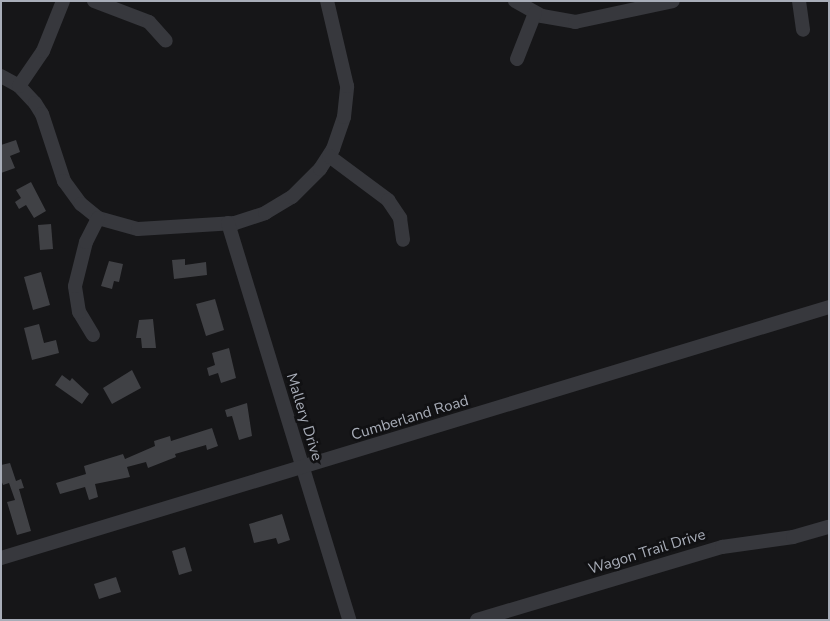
<!DOCTYPE html>
<html>
<head>
<meta charset="utf-8">
<style>
  body { margin:0 }
  #map { position:relative; width:830px; height:621px; overflow:hidden; background:#161618; font-family:"Nunito Sans",sans-serif }
  div>[style] { position:absolute }
  [style*='--x'] { left:calc(var(--x)*1px); top:calc(var(--y)*1px); width:calc(var(--w)*1px); rotate:calc(var(--a)*1deg) }
  .building>* { inset:0; background:#404145 }
  .minor>* { height:14px; margin:-7px; padding:0 7px; transform-origin:7px; border-radius:7px; background:#37383d }
  span { translate:-50% -50%; white-space:nowrap; text-align:center; line-height:1.15; -webkit-text-stroke:5px #111113; paint-order:stroke }
  .street-label { font-size:15px; color:#a8adb8 }
  .frame { position:absolute; inset:0; border:2px solid #a8adb8; pointer-events:none }
</style>
</head>
<body>
<div id="map">
  <div class="building">
    <i style="clip-path:polygon(16px 140px,20px 152px,10px 156px,15px 168px,1px 173px,1px 145px)"></i>
    <i style="clip-path:polygon(31px 182px,46px 211px,34px 218px,26px 205px,19px 209px,15px 202px,21px 198px,16px 190px)"></i>
    <i style="clip-path:polygon(51px 224px,53px 249px,40px 250px,38px 225px)"></i>
    <i style="clip-path:polygon(185px 259px,185px 265px,206px 262px,207px 275px,174px 279px,172px 260px)"></i>
    <i style="clip-path:polygon(109px 261px,123px 264px,119px 282px,114px 281px,112px 289px,101px 286px)"></i>
    <i style="clip-path:polygon(41px 272px,50px 305px,33px 310px,24px 277px)"></i>
    <i style="clip-path:polygon(215px 299px,224px 330px,206px 336px,196px 304px)"></i>
    <i style="clip-path:polygon(153px 319px,156px 348px,142px 348px,141px 338px,136px 338px,139px 320px)"></i>
    <i style="clip-path:polygon(39px 324px,44px 343px,56px 340px,59px 353px,32px 360px,24px 328px)"></i>
    <i style="clip-path:polygon(229px 348px,236px 378px,221px 383px,218px 373px,209px 376px,207px 368px,215px 365px,212px 353px)"></i>
    <i style="clip-path:polygon(132px 370px,141px 388px,112px 404px,103px 388px)"></i>
    <i style="clip-path:polygon(62px 375px,70px 381px,72px 378px,89px 394px,82px 404px,55px 385px)"></i>
    <i style="clip-path:polygon(247px 403px,252px 436px,239px 440px,232px 416px,227px 417px,225px 410px)"></i>
    <i style="clip-path:polygon(212px 428px,218px 446px,207px 450px,206px 445px,175px 454px,176px 457px,148px 468px,146px 462px,127px 467px,130px 477px,95px 484px,98px 497px,89px 500px,85px 487px,60px 494px,56px 483px,86px 474px,84px 466px,123px 454px,125px 459px,155px 446px,154px 441px,170px 436px,171px 441px)"></i>
    <i style="clip-path:polygon(10px 463px,16px 481px,21px 479px,24px 488px,19px 489px,31px 531px,17px 535px,7px 502px,15px 500px,9px 483px,3px 485px,1px 480px,1px 465px)"></i>
    <i style="clip-path:polygon(282px 514px,290px 540px,278px 544px,276px 538px,254px 543px,249px 524px)"></i>
    <i style="clip-path:polygon(185px 547px,192px 571px,179px 575px,172px 551px)"></i>
    <i style="clip-path:polygon(116px 577px,121px 592px,99px 599px,94px 584px)"></i>
  </div>
  <div class="minor">
    <i style="--x:94;--y:1;--w:59;--a:20.9"></i>
    <i style="--x:149;--y:22;--w:25;--a:48"></i>
    <i style="--x:515;--y:1;--w:31;--a:29"></i>
    <i style="--x:542;--y:16;--w:34;--a:10"></i>
    <i style="--x:575;--y:22;--w:100;--a:-12.1"></i>
    <i style="--x:799;--y:1;--w:29;--a:82"></i>
    <i style="--x:517;--y:59;--w:49;--a:-68.6"></i>
    <i style="--x:1;--y:76;--w:21;--a:29"></i>
    <i style="--x:19;--y:86;--w:23;--a:47"></i>
    <i style="--x:35;--y:103;--w:13;--a:58"></i>
    <i style="--x:42;--y:114;--w:71;--a:71.8"></i>
    <i style="--x:64;--y:181;--w:29;--a:54"></i>
    <i style="--x:81;--y:204;--w:22;--a:39"></i>
    <i style="--x:98;--y:218;--w:41;--a:15.4"></i>
    <i style="--x:138;--y:229;--w:97;--a:-3.5"></i>
    <i style="--x:235;--y:223;--w:32;--a:-18"></i>
    <i style="--x:265;--y:213;--w:31;--a:-31"></i>
    <i style="--x:292;--y:197;--w:40;--a:-45"></i>
    <i style="--x:320;--y:169;--w:24;--a:-57"></i>
    <i style="--x:333;--y:149;--w:34;--a:-71"></i>
    <i style="--x:344;--y:117;--w:31;--a:-84"></i>
    <i style="--x:347;--y:86;--w:87;--a:-103.2"></i>
    <i style="--x:19;--y:86;--w:42;--a:-55.6"></i>
    <i style="--x:43;--y:51;--w:54;--a:-68.2"></i>
    <i style="--x:329;--y:156;--w:74;--a:36.7"></i>
    <i style="--x:388;--y:200;--w:22;--a:56"></i>
    <i style="--x:400;--y:218;--w:22;--a:82"></i>
    <i style="--x:228;--y:223;--w:415;--a:73"></i>
    <i style="--x:93;--y:335;--w:27;--a:-121"></i>
    <i style="--x:79;--y:312;--w:26;--a:-99"></i>
    <i style="--x:75;--y:286;--w:45;--a:-76"></i>
    <i style="--x:86;--y:242;--w:27;--a:-63"></i>
    <i style="--x:1;--y:558;--w:865;--a:-16.86"></i>
    <i style="--x:477;--y:620;--w:256;--a:-16.6"></i>
    <i style="--x:722;--y:547;--w:72;--a:-8"></i>
    <i style="--x:793;--y:537;--w:37;--a:-16"></i>
  </div>
  <div class="street-label">
    <span style="left:304px;top:417px;rotate:73deg">Mallery Drive</span>
    <span style="left:410px;top:418px;rotate:-17deg">Cumberland Road</span>
    <span style="left:647px;top:552px;rotate:-17deg">Wagon Trail Drive</span>
  </div>
  <div class="frame"></div>
</div>
</body>
</html>
